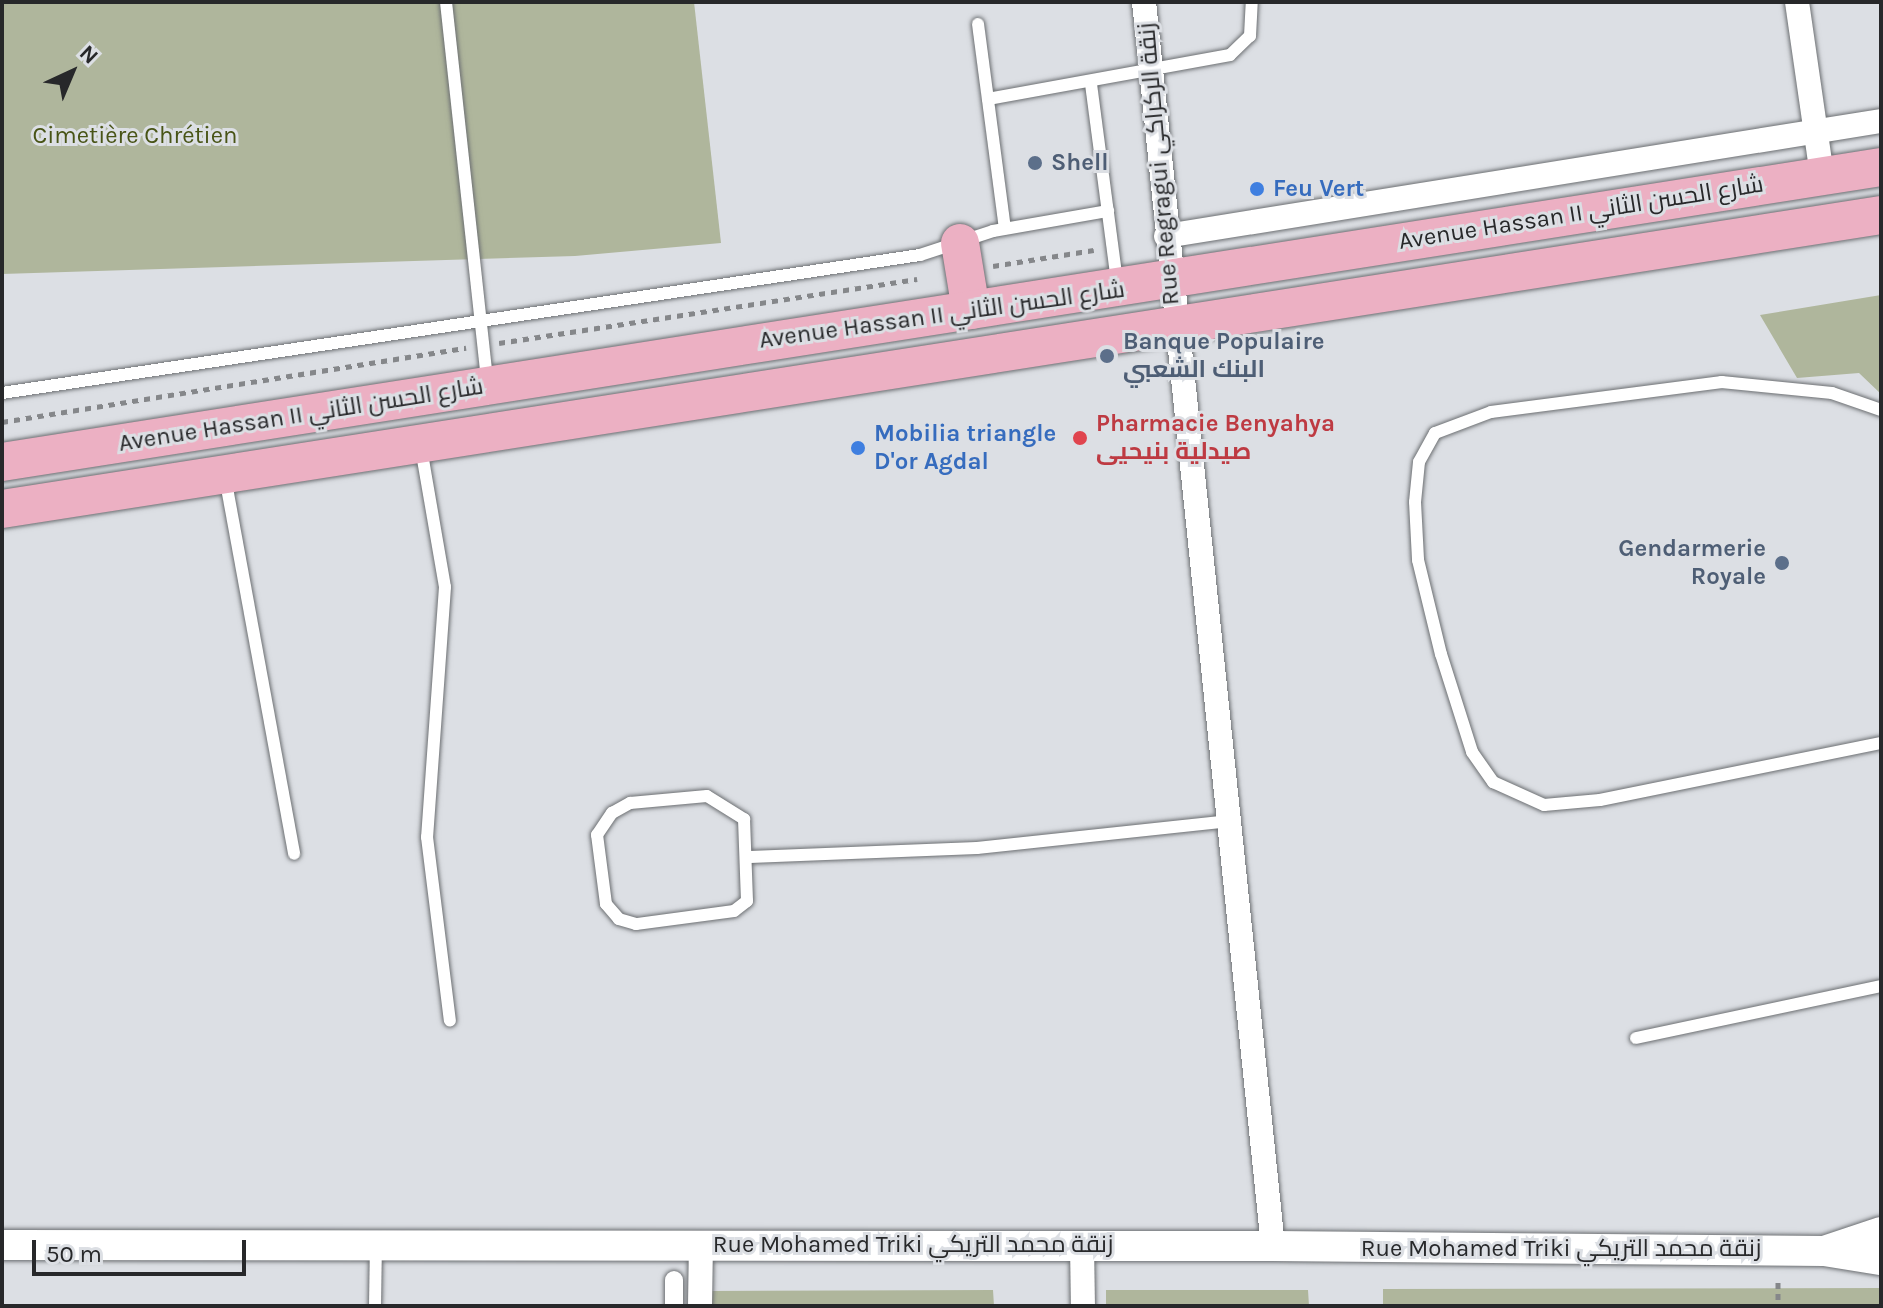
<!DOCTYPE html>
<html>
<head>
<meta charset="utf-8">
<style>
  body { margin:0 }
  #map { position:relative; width:1883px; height:1308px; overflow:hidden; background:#dcdfe4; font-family:Karla,Cairo,sans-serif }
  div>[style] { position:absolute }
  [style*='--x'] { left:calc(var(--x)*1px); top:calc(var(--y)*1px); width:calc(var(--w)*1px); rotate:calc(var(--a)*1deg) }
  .green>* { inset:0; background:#afb69c }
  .path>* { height:5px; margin-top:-2.5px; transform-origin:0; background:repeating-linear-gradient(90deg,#85878a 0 6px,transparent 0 12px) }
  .roads { filter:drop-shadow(0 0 2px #6c6f72) drop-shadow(0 0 2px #6c6f72) }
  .service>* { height:12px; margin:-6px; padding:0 6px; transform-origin:6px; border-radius:6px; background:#fff }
  .pedestrian>* { height:18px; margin:-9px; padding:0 9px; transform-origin:9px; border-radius:9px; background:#fff }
  .minor>* { height:24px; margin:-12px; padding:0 12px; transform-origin:12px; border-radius:12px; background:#fff }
  .tertiary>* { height:30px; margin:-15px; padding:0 15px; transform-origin:15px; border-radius:15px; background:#fff }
  .primary>* { height:38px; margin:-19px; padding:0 19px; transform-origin:19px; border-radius:19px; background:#ecb0c3 }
  .dots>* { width:22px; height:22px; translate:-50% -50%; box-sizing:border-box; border:4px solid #dcdfe4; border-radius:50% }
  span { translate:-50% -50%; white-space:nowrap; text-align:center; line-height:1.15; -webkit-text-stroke:6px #dcdfe4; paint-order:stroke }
  .park-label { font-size:24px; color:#485416 }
  .service-label { font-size:24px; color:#4e5e75; font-weight:700 }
  .left { translate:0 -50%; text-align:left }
  .right { translate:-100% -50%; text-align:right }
  .street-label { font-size:24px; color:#27282a }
  .shop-label { font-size:24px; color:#366cbe; font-weight:700 }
  .health-label { font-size:24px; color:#be3a42; font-weight:700 }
  .frame { position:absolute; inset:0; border:4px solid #27282a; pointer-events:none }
  .north { position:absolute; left:32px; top:32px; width:80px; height:80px; -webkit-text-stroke:6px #dcdfe4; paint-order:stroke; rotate:44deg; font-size:22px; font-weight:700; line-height:32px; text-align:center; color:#27282a }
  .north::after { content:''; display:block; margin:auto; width:28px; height:36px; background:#27282a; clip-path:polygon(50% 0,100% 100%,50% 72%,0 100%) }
  .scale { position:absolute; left:32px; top:1240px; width:214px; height:36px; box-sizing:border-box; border:4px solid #27282a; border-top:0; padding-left:10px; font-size:24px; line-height:28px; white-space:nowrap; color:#27282a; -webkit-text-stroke:6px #dcdfe4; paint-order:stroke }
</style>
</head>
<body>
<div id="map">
  <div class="green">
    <i style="clip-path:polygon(2px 2px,694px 2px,721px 243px,575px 256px,2px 274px)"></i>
    <i style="clip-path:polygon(1881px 295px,1881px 394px,1859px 373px,1797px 378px,1760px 315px)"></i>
    <i style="clip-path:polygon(1881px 1288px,1881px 1306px,1383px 1306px,1383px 1289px)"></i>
    <i style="clip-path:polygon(993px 1290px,994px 1306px,711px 1306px,710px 1291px)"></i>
    <i style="clip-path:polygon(1106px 1290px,1308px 1290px,1309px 1306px,1106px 1306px)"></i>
  </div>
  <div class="path">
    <i style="--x:993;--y:266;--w:102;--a:-9"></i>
    <i style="--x:499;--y:343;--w:423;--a:-8.7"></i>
    <i style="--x:2;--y:422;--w:470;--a:-9.1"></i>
    <i style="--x:1778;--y:1282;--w:24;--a:90"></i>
  </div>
  <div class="roads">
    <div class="service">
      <i style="--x:446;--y:2;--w:382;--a:83.8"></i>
      <i style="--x:978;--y:24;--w:206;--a:82.5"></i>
      <i style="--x:1091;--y:84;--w:200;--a:82.5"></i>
      <i style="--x:988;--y:99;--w:246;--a:-10.3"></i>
      <i style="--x:1230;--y:55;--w:28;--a:-44"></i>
      <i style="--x:1250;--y:36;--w:34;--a:-87"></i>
      <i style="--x:2;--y:393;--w:928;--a:-8.55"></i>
      <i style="--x:920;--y:255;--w:77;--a:-18.2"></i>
      <i style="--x:993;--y:231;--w:117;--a:-9.9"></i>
      <i style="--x:1881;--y:410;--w:52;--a:-160.9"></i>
      <i style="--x:1832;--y:393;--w:111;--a:-174.3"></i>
      <i style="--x:1722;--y:382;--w:233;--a:172.6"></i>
      <i style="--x:1491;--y:412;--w:60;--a:159.4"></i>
      <i style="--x:1435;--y:433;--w:33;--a:119"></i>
      <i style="--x:1419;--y:462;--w:40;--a:95.7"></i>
      <i style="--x:1415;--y:502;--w:58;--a:87"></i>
      <i style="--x:1418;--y:560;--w:97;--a:76.3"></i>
      <i style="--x:1441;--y:654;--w:103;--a:72.4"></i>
      <i style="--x:1472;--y:752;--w:37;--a:55"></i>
      <i style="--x:1493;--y:782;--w:56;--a:24.3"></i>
      <i style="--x:1544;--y:805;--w:56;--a:-5.1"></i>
      <i style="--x:1600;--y:800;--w:287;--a:-11.5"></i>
      <i style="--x:421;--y:448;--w:141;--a:80.2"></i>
      <i style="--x:445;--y:587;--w:251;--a:94.1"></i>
      <i style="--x:427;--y:837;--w:185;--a:82.9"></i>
      <i style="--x:225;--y:477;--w:383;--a:79.6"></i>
      <i style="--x:707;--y:796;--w:44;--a:31.9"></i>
      <i style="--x:744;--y:819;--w:82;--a:87.9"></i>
      <i style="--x:747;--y:901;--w:16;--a:142"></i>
      <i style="--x:734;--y:911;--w:99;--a:172.4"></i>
      <i style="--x:636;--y:924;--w:18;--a:-164"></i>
      <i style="--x:619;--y:919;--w:20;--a:-131"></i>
      <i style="--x:606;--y:904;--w:70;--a:-97.4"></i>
      <i style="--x:597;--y:835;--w:27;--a:-56"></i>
      <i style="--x:612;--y:813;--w:21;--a:-29"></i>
      <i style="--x:630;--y:803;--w:77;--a:-5.2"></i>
      <i style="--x:750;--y:857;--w:227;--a:-2.3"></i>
      <i style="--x:977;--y:848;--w:252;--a:-6.1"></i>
      <i style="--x:1636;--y:1038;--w:250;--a:-12"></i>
      <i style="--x:375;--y:1306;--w:61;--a:-89.1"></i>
    </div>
    <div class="pedestrian">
      <i style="--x:674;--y:1306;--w:26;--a:-90"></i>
    </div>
    <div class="minor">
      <i style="--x:1144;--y:2;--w:1251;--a:84.08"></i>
      <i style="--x:1797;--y:2;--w:176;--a:81.8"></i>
      <i style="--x:1166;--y:236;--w:724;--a:-9.14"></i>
      <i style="--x:1082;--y:1245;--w:61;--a:89.1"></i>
      <i style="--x:700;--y:1306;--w:61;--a:-89.1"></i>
    </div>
    <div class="tertiary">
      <i style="--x:2;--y:1245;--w:1271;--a:0.05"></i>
      <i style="--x:1273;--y:1246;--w:551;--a:0.52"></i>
      <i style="--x:1824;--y:1251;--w:58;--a:9"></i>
      <i style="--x:1824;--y:1251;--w:60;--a:-18.4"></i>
    </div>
    <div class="primary">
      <i style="--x:960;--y:243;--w:68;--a:80.7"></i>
      <i style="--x:2;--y:462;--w:1902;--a:-8.92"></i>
      <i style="--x:2;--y:509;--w:1902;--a:-8.89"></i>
    </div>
  </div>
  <div class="dots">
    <i style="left:1035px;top:163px;background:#5c6f8a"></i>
    <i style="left:1257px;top:189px;background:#3f7fe0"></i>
    <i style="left:1107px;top:356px;background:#5c6f8a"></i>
    <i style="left:1080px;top:438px;background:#e0444e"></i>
    <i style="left:858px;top:448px;background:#3f7fe0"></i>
    <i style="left:1782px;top:563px;background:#5c6f8a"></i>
  </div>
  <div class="park-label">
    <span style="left:135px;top:136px">Cimetière Chrétien</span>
  </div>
  <div class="service-label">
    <span class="left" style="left:1051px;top:163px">Shell</span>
    <span class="left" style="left:1123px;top:356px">Banque Populaire<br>البنك الشعبي</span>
    <span class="right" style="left:1766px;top:563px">Gendarmerie<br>Royale</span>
  </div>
  <div class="street-label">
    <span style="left:1159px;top:164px;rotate:-95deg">Rue Regragui زنقة الركراكي</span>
    <span style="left:1581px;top:213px;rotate:-9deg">Avenue Hassan II شارع الحسن الثاني</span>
    <span style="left:942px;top:315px;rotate:-8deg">Avenue Hassan II شارع الحسن الثاني</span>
    <span style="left:301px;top:415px;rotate:-9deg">Avenue Hassan II شارع الحسن الثاني</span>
    <span style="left:913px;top:1245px">Rue Mohamed Triki زنقة محمد التريكي</span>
    <span style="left:1561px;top:1249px">Rue Mohamed Triki زنقة محمد التريكي</span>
  </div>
  <div class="shop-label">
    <span class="left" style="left:1273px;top:189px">Feu Vert</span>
    <span class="left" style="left:874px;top:448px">Mobilia triangle<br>D'or Agdal</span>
  </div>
  <div class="health-label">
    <span class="left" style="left:1096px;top:438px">Pharmacie Benyahya<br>صيدلية بنيحيى</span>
  </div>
  <div class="frame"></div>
  <div class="north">N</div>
  <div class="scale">50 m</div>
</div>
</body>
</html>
